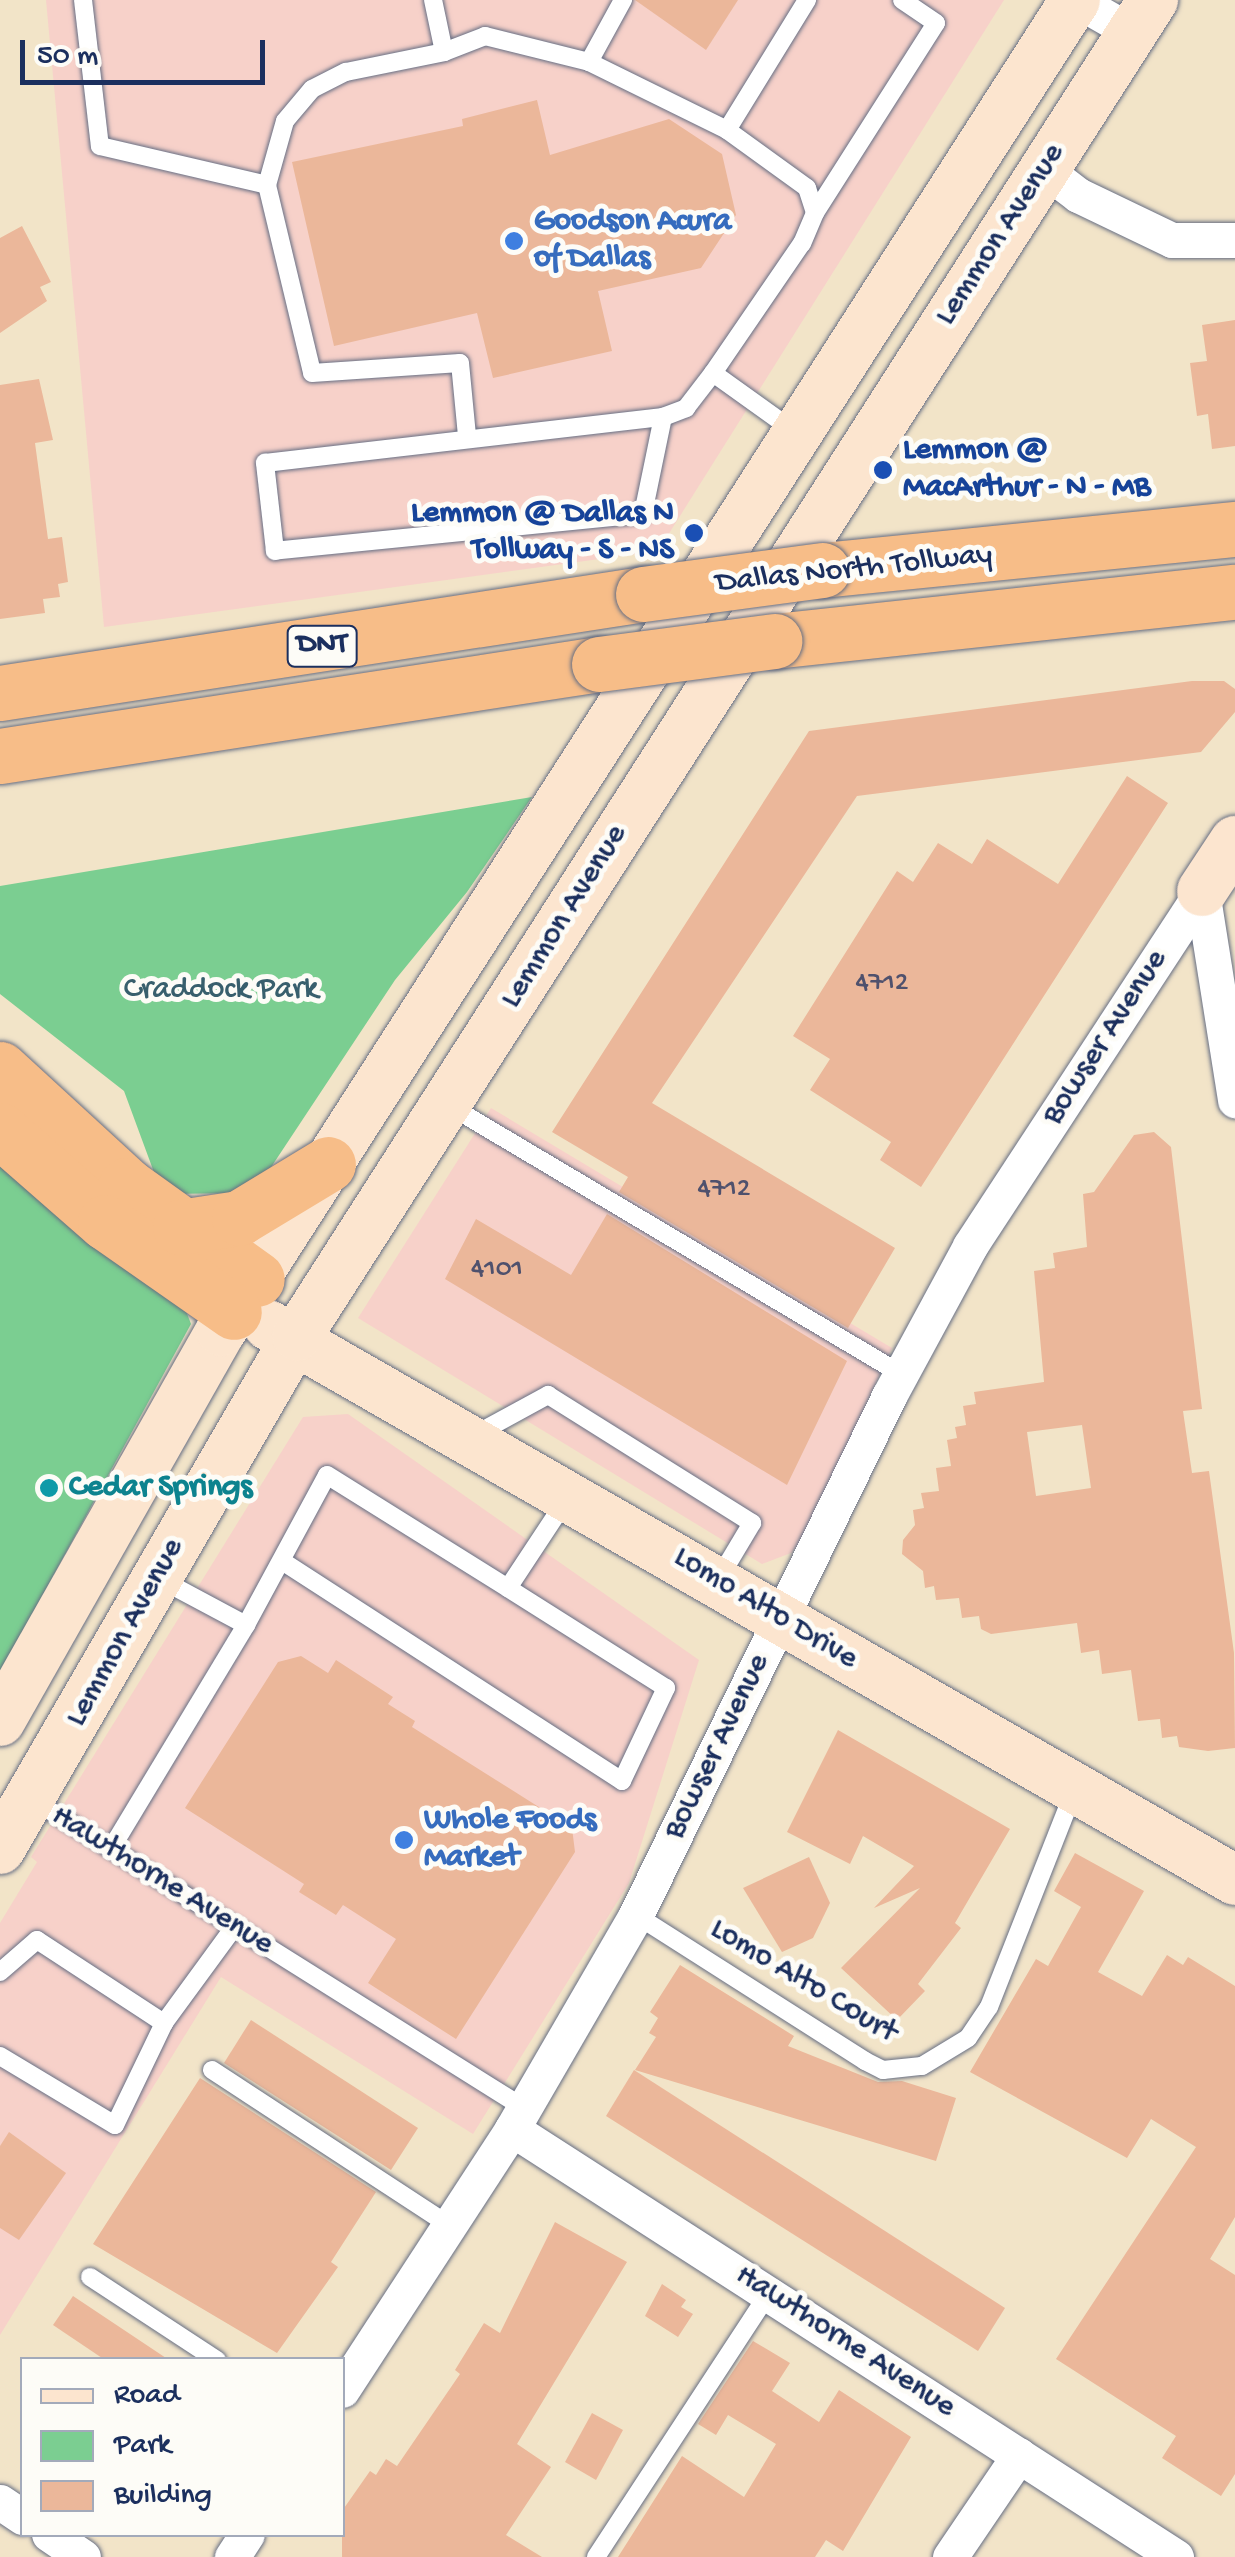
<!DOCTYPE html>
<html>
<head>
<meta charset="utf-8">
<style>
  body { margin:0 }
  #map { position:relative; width:1235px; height:2557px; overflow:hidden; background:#f2e4c8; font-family:"Gochi Hand",sans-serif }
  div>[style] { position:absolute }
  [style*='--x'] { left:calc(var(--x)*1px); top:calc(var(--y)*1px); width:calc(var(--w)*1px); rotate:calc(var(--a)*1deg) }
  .built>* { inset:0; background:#f7d1c9 }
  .green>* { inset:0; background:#7bce91 }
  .building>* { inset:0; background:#ebb79a }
  .roads { filter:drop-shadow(0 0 2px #666e83) drop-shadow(0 0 2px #666e83) }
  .lane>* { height:18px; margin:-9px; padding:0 9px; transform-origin:9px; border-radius:9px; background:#fff }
  .street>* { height:35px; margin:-17.5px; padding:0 17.5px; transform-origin:17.5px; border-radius:17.5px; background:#fff }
  .secondary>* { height:50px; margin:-25px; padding:0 25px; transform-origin:25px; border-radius:25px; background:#fce5cf }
  .highway>* { height:55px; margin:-27.5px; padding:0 27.5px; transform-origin:27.5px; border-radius:27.5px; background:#f7bd88 }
  .bridges { filter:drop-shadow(0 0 2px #666e83) drop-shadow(0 0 2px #666e83) }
  .highway-bridge>* { height:55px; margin:-27.5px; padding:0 27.5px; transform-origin:27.5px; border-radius:27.5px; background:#f7bd88 }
  .dots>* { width:28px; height:28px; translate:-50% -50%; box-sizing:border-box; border:5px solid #fdfcf7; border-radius:50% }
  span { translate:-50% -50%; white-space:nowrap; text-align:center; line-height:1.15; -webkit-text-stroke:10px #fdfcf7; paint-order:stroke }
  .number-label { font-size:28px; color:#4f516d }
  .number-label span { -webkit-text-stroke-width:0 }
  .shield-label span { padding:2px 8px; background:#fdfcf7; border:2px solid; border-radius:8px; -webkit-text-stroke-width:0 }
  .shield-label { font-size:30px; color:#1b2f5e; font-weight:700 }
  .shop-label { font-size:32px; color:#366cbe; font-weight:700 }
  .left { translate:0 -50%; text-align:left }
  .street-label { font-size:32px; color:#1b2f5e }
  .transit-label { font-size:32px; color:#164399; font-weight:700 }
  .right { translate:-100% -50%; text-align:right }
  .park-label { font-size:32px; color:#385f6d }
  .culture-label { font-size:32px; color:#0d838f; font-weight:700 }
  .legend { position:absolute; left:20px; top:2357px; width:325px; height:180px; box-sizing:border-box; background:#fdfcf7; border:2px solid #a3aaba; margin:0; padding:12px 18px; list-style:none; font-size:30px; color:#1b2f5e }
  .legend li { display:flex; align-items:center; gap:20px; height:50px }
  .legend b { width:50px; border:2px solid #a3aaba }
  .scale { position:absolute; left:20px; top:40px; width:245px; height:45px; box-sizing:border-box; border:5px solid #1b2f5e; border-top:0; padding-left:12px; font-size:30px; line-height:35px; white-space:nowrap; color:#1b2f5e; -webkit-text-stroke:8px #fdfcf7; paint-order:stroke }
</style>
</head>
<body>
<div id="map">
  <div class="built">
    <i style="clip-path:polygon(46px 0,1004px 0,658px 551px,104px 627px)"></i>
    <i style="clip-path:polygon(491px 1108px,892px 1348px,804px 1538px,791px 1553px,762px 1564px,358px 1318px)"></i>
    <i style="clip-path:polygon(348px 1414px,699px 1660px,629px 1883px,473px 2134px,221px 1977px,0 2335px,0 1923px,37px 1862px,31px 1857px,303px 1417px)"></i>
  </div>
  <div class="green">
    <i style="clip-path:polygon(532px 797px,467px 892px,395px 980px,254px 1193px,162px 1194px,124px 1091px,0 994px,0 886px)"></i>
    <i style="clip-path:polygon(0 1158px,183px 1303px,191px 1324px,0 1673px)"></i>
  </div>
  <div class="building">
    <i style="clip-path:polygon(635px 0,738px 0,706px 50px)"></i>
    <i style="clip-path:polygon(537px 100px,550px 155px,669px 119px,722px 154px,736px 215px,701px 268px,598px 291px,612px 351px,493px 378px,477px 313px,334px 346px,292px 162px,463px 126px,462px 119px)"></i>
    <i style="clip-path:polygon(22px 226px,51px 282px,40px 287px,47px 301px,0 333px,0 238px)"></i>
    <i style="clip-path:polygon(1235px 320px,1235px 446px,1212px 449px,1208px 414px,1197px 416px,1190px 363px,1207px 361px,1202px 325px)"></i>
    <i style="clip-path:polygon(39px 379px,53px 440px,35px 443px,48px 539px,62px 537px,68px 582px,58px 584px,60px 597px,43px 599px,45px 613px,0 619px,0 385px)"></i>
    <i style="clip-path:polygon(1192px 681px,1224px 681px,1235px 689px,1235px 712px,1201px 752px,857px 796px,652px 1103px,895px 1248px,848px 1328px,619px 1192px,628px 1177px,552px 1132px,809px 731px)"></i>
    <i style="clip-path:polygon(1127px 776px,1168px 803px,921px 1187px,880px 1160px,891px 1142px,810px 1090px,830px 1059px,793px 1036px,897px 871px,913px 882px,938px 843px,972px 864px,987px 839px,1058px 884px)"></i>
    <i style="clip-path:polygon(evenodd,1154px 1132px,1171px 1147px,1202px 1409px,1183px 1411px,1192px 1473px,1209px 1471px,1234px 1653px,1235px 1748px,1208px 1751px,1179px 1747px,1177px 1736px,1162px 1738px,1160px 1719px,1138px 1721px,1131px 1670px,1102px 1674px,1099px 1650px,1081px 1653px,1077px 1623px,991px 1634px,981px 1629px,979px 1616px,962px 1618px,959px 1598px,936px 1600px,934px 1586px,925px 1588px,923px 1571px,902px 1554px,903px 1540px,915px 1525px,913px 1510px,924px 1508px,921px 1493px,939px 1491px,936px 1468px,951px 1466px,947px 1440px,957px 1438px,955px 1427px,966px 1425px,963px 1406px,976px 1404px,974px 1392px,1044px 1382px,1034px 1271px,1055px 1268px,1053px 1253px,1087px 1247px,1083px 1194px,1094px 1192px,1134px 1135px,1154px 1132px,1082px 1425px,1091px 1488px,1036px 1496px,1027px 1432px,1082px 1425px)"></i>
    <i style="clip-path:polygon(607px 1214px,847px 1361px,787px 1485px,445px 1279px,476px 1219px,571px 1275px)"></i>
    <i style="clip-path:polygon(301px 1656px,328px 1673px,336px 1660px,393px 1697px,388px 1704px,415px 1721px,412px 1727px,572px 1828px,575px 1852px,456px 2039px,368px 1983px,396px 1939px,343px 1905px,336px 1915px,299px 1892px,304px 1884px,185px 1808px,278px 1662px)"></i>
    <i style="clip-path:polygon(838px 1730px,1010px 1829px,955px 1923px,961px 1928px,918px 1984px,925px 1991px,897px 2020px,841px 1968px,920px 1888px,874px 1908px,914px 1866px,863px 1836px,850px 1864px,787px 1832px)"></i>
    <i style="clip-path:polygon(1075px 1853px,1144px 1891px,1098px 1972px,1142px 1996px,1167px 1955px,1183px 1965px,1188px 1957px,1235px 1986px,1235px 2217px,1210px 2259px,1235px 2275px,1235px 2474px,1221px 2496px,1162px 2458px,1176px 2436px,1056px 2359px,1196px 2147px,1151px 2119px,1127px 2158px,970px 2072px,1036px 1959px,1048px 1966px,1081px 1907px,1054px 1891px)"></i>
    <i style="clip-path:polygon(809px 1857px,830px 1903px,813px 1938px,782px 1952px,743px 1888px)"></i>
    <i style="clip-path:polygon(680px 1965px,794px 2036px,788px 2046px,878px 2082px,902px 2081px,956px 2098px,936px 2161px,635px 2070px,656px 2037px,649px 2033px,658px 2018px,650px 2012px)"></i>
    <i style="clip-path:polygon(251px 2020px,418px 2128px,391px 2170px,224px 2063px)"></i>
    <i style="clip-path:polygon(634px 2070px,1005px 2308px,978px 2351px,606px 2116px)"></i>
    <i style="clip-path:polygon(200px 2078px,376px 2192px,331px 2262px,338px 2267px,277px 2353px,93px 2244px)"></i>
    <i style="clip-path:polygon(9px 2132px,66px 2173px,19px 2240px,0 2228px,0 2146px)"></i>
    <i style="clip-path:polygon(555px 2222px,627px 2262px,517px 2444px,551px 2467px,506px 2535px,542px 2557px,342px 2557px,342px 2511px,370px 2471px,376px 2475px,386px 2459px,397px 2466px,460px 2374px,455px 2370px,484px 2323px,500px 2333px)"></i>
    <i style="clip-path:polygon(662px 2284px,686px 2300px,681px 2307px,693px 2314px,678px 2337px,645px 2316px)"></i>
    <i style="clip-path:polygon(73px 2296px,169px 2360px,105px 2360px,53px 2325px)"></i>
    <i style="clip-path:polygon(753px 2341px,790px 2363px,772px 2391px,819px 2422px,839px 2390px,911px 2437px,843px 2551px,826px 2540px,815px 2557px,618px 2557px,682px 2456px,744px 2497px,776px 2444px,728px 2415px,716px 2435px,698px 2424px)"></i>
    <i style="clip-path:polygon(592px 2413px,623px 2430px,596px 2480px,565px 2462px)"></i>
  </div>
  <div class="roads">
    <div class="lane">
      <i style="--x:83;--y:0;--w:147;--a:83.4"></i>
      <i style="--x:100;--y:146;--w:171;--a:13.1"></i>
      <i style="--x:267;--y:185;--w:66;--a:-74.3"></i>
      <i style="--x:285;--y:121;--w:42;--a:-49.8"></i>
      <i style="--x:312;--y:89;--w:38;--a:-27"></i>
      <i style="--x:346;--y:72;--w:100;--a:-11.5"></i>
      <i style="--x:444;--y:52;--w:53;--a:-101.9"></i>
      <i style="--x:444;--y:52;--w:44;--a:-21.3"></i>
      <i style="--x:485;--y:36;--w:107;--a:14"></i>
      <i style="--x:589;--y:62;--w:154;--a:26.2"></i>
      <i style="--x:727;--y:130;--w:153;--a:-58.4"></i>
      <i style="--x:589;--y:62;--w:71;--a:-61.3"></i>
      <i style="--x:727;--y:130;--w:99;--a:35.9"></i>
      <i style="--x:807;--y:188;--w:26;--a:72"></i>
      <i style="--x:815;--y:213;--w:33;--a:113"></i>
      <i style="--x:802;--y:243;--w:158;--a:124.4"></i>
      <i style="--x:713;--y:373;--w:100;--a:35.6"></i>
      <i style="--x:267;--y:185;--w:193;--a:76.5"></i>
      <i style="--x:312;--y:373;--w:148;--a:-3.9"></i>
      <i style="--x:460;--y:363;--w:73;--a:84.5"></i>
      <i style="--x:815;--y:213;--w:225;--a:-57.5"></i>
      <i style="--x:936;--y:23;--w:41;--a:-145.9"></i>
      <i style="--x:663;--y:417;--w:99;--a:101.7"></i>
      <i style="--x:643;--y:514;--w:370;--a:174.3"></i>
      <i style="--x:275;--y:551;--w:89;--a:-96.5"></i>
      <i style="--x:265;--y:463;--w:401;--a:-6.6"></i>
      <i style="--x:663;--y:417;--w:25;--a:-21"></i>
      <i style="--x:686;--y:408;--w:44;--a:-52.4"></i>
      <i style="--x:450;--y:1106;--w:525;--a:30.72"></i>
      <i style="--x:471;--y:1437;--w:88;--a:-28.6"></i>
      <i style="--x:548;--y:1395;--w:241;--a:32.1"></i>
      <i style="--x:752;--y:1523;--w:66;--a:120.8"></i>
      <i style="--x:282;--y:1561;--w:405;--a:32.9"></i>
      <i style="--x:622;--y:1781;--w:103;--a:-64.7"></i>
      <i style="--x:666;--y:1688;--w:187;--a:-147.7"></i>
      <i style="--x:158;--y:1578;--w:100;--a:28.1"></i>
      <i style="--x:246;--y:1625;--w:170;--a:-61.6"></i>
      <i style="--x:327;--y:1475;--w:213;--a:32"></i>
      <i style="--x:508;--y:1588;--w:105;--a:-56.6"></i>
      <i style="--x:33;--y:1800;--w:580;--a:32.1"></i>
      <i style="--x:111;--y:1849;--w:262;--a:-58.9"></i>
      <i style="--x:636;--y:1915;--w:272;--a:32.5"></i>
      <i style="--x:865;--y:2061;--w:20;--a:27"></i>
      <i style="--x:883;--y:2070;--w:39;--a:-6"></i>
      <i style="--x:922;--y:2066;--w:54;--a:-31.3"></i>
      <i style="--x:968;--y:2038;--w:37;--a:-56"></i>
      <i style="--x:989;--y:2007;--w:232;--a:-68.5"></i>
      <i style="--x:0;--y:1972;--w:49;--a:-40.9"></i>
      <i style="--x:37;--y:1940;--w:152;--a:33.2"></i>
      <i style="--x:164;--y:2023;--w:120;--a:-53.8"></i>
      <i style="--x:0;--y:2056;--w:134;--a:31"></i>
      <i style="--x:115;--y:2125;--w:113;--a:-64.3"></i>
      <i style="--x:212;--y:2070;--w:283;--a:33.2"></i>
      <i style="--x:90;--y:2277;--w:152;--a:33.2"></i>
      <i style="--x:596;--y:2557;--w:316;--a:-56.8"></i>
    </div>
    <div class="street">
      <i style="--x:1076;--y:0;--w:64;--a:29.7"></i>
      <i style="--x:1044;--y:169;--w:43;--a:37.4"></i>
      <i style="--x:1078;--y:195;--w:104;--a:25.6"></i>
      <i style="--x:1172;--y:240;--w:63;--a:0"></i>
      <i style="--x:1202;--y:891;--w:212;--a:81"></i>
      <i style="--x:512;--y:2129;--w:790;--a:32.8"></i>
      <i style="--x:342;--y:2390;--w:311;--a:-56.9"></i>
      <i style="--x:512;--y:2129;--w:247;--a:-59.9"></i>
      <i style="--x:636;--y:1915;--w:577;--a:-64.01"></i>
      <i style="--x:889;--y:1396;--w:170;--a:-61.6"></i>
      <i style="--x:970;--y:1246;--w:424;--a:-56.8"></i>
      <i style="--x:0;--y:2502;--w:27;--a:34"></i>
      <i style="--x:49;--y:2534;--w:41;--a:34.1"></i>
      <i style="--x:232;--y:2557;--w:27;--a:-57"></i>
      <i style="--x:950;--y:2557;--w:123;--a:-55.9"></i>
    </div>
    <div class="secondary">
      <i style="--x:1202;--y:891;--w:60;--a:-56.6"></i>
      <i style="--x:268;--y:1325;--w:1115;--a:29.85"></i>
      <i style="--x:0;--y:1721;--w:448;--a:-60.5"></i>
      <i style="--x:221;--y:1331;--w:1581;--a:-57.31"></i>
      <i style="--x:0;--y:1849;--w:593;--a:-59.93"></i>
      <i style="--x:297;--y:1336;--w:1587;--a:-57.35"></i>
    </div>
    <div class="highway">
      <i style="--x:822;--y:570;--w:415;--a:-5.7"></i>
      <i style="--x:774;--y:641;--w:464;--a:-6.1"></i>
      <i style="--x:0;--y:693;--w:651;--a:-8.75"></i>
      <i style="--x:0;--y:756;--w:606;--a:-8.73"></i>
      <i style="--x:0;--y:1069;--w:171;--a:42.6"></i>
      <i style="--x:126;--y:1185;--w:161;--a:35.7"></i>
      <i style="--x:0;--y:1130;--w:140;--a:41.2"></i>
      <i style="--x:105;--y:1222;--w:157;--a:34.9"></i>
      <i style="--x:180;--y:1227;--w:60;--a:-8.7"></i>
      <i style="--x:239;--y:1218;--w:104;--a:-31.2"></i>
    </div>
  </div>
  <div class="bridges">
    <div class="highway-bridge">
      <i style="--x:643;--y:594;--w:181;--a:-7.6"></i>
      <i style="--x:599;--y:664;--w:177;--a:-7.5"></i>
    </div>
  </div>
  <div class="dots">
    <i style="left:514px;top:241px;background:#3f7fe0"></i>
    <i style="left:883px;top:470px;background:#1a4fb4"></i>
    <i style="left:694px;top:533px;background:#1a4fb4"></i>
    <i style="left:49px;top:1488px;background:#0f9aa8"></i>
    <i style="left:404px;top:1840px;background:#3f7fe0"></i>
  </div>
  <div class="number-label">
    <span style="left:882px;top:984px">4712</span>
    <span style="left:724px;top:1190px">4712</span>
    <span style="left:497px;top:1270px">4101</span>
  </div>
  <div class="shield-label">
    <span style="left:322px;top:646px">DNT</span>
  </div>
  <div class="shop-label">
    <span class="left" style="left:534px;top:241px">Goodson Acura<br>of Dallas</span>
    <span class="left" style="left:424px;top:1840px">Whole Foods<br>Market</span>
  </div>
  <div class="street-label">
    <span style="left:1001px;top:235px;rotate:-57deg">Lemmon Avenue</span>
    <span style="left:854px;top:570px;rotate:-6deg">Dallas North Tollway</span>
    <span style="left:565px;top:917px;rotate:-58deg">Lemmon Avenue</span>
    <span style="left:1106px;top:1038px;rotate:-57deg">Bowser Avenue</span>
    <span style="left:765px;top:1609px;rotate:31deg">Lomo Alto Drive</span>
    <span style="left:126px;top:1633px;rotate:-61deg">Lemmon Avenue</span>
    <span style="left:718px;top:1747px;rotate:-64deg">Bowser Avenue</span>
    <span style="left:162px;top:1881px;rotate:32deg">Hawthorne Avenue</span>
    <span style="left:803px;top:1982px;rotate:31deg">Lomo Alto Court</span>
    <span style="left:845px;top:2342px;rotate:33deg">Hawthorne Avenue</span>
  </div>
  <div class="transit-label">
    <span class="left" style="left:903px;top:470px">Lemmon @<br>MacArthur - N - MB</span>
    <span class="right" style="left:674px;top:533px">Lemmon @ Dallas N<br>Tollway - S - NS</span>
  </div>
  <div class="park-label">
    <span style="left:221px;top:990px">Craddock Park</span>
  </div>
  <div class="culture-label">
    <span class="left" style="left:69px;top:1488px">Cedar Springs</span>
  </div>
  <ul class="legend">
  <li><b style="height:12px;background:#fce5cf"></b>Road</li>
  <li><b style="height:28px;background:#7bce91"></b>Park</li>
  <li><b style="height:28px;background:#ebb79a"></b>Building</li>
  </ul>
  <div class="scale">50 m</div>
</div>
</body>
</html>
